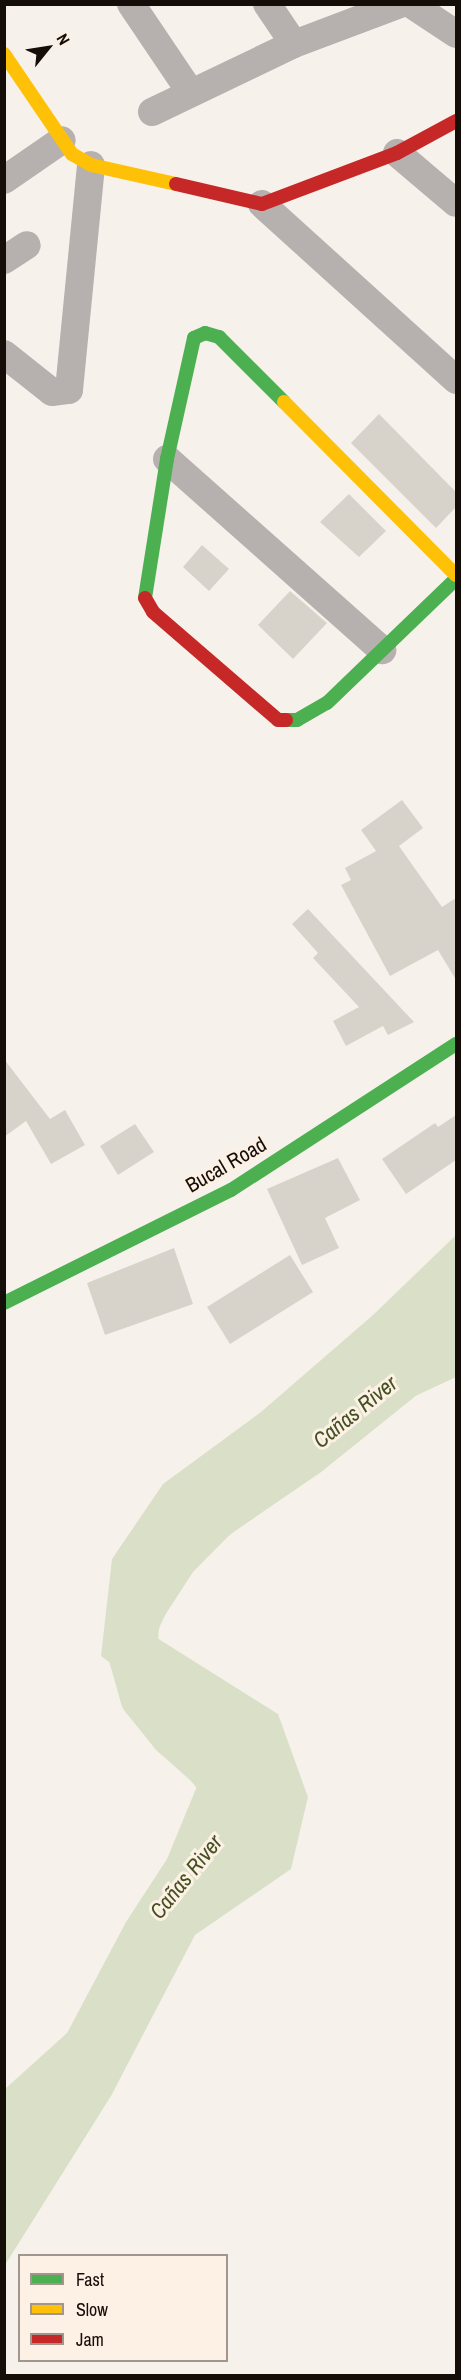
<!DOCTYPE html>
<html>
<head>
<meta charset="utf-8">
<style>
  body { margin:0 }
  #map { position:relative; width:461px; height:2380px; overflow:hidden; background:#f7f1eb; font-family:"Archivo Narrow",sans-serif }
  div>[style] { position:absolute }
  [style*='--x'] { left:calc(var(--x)*1px); top:calc(var(--y)*1px); width:calc(var(--w)*1px); rotate:calc(var(--a)*1deg) }
  .water>* { inset:0; background:#dae0c8 }
  .river>* { height:52px; margin:-26px; padding:0 26px; transform-origin:26px; border-radius:26px; background:#dae0c8 }
  .building>* { inset:0; background:#d7d3cb }
  .street>* { height:28px; margin:-14px; padding:0 14px; transform-origin:14px; border-radius:14px; background:#b6b0ae }
  .fast>* { height:14px; margin:-7px; padding:0 7px; transform-origin:7px; border-radius:7px; background:#4caf50 }
  .slow>* { height:14px; margin:-7px; padding:0 7px; transform-origin:7px; border-radius:7px; background:#ffc107 }
  .jam>* { height:14px; margin:-7px; padding:0 7px; transform-origin:7px; border-radius:7px; background:#c62828 }
  span { translate:-50% -50%; white-space:nowrap; text-align:center; line-height:1.15; -webkit-text-stroke:6px #fdf0e5; paint-order:stroke }
  .street-label { font-size:21px; color:#150e08 }
  .water-label { font-size:22px; color:#435121; font-style:italic }
  .frame { position:absolute; inset:0; border:6px solid #150e08; pointer-events:none }
  .legend { position:absolute; left:18px; top:2254px; width:210px; height:108px; box-sizing:border-box; background:#fdf0e5; border:2px solid #a0968d; margin:0; padding:8px 10px; list-style:none; font-size:18px; color:#150e08 }
  .legend li { display:flex; align-items:center; gap:12px; height:30px }
  .legend b { width:30px; border:2px solid #a0968d }
  .north { position:absolute; left:18px; top:18px; width:60px; height:60px; -webkit-text-stroke:4px #fdf0e5; paint-order:stroke; rotate:60deg; font-size:16px; font-weight:700; line-height:24px; text-align:center; color:#150e08 }
  .north::after { content:''; display:block; margin:auto; width:21px; height:27px; background:#150e08; clip-path:polygon(50% 0,100% 100%,50% 72%,0 100%) }
</style>
</head>
<body>
<div id="map">
  <div class="water">
    <i style="clip-path:polygon(456px 1235px,456px 1377px,227px 1484px,166px 1592px,157px 1638px,278px 1714px,308px 1797px,291px 1869px,195px 1935px,111px 2096px,5px 2265px,5px 2089px,67px 2033px,126px 1922px,167px 1859px,202px 1774px,172px 1709px,101px 1656px,112px 1559px,163px 1484px,261px 1412px,373px 1315px)"></i>
  </div>
  <div class="river">
    <i style="--x:228;--y:1799;--w:23;--a:-108"></i>
    <i style="--x:221;--y:1777;--w:18;--a:-128"></i>
    <i style="--x:210;--y:1763;--w:47;--a:-138.5"></i>
    <i style="--x:175;--y:1732;--w:46;--a:-128.9"></i>
    <i style="--x:146;--y:1696;--w:51;--a:-105.9"></i>
    <i style="--x:132;--y:1647;--w:24;--a:-88"></i>
    <i style="--x:133;--y:1623;--w:22;--a:-66"></i>
    <i style="--x:142;--y:1603;--w:57;--a:-57.1"></i>
    <i style="--x:173;--y:1555;--w:58;--a:-45"></i>
    <i style="--x:214;--y:1514;--w:113;--a:-34.5"></i>
    <i style="--x:307;--y:1450;--w:156;--a:-38.8"></i>
    <i style="--x:429;--y:1352;--w:30;--a:-26"></i>
  </div>
  <div class="building">
    <i style="clip-path:polygon(379px 414px,456px 492px,456px 507px,436px 528px,351px 443px)"></i>
    <i style="clip-path:polygon(349px 494px,386px 531px,359px 557px,320px 522px)"></i>
    <i style="clip-path:polygon(202px 545px,229px 569px,209px 591px,183px 567px)"></i>
    <i style="clip-path:polygon(290px 591px,327px 623px,293px 659px,258px 625px)"></i>
    <i style="clip-path:polygon(402px 800px,423px 828px,399px 846px,442px 907px,456px 898px,456px 980px,438px 950px,390px 976px,341px 885px,351px 880px,345px 868px,376px 851px,361px 830px)"></i>
    <i style="clip-path:polygon(308px 909px,414px 1022px,388px 1035px,383px 1026px,346px 1046px,333px 1021px,359px 1007px,313px 958px,318px 953px,292px 924px)"></i>
    <i style="clip-path:polygon(4px 1059px,50px 1119px,65px 1110px,85px 1145px,51px 1164px,26px 1121px,4px 1137px)"></i>
    <i style="clip-path:polygon(456px 1115px,456px 1160px,406px 1194px,382px 1159px,435px 1123px,438px 1127px)"></i>
    <i style="clip-path:polygon(135px 1124px,154px 1152px,118px 1175px,100px 1146px)"></i>
    <i style="clip-path:polygon(338px 1158px,360px 1200px,325px 1218px,339px 1248px,302px 1265px,267px 1189px)"></i>
    <i style="clip-path:polygon(174px 1248px,193px 1304px,105px 1335px,87px 1283px)"></i>
    <i style="clip-path:polygon(290px 1255px,313px 1292px,230px 1344px,207px 1307px)"></i>
  </div>
  <div class="street">
    <i style="--x:131;--y:4;--w:107;--a:56"></i>
    <i style="--x:267;--y:4;--w:48;--a:56"></i>
    <i style="--x:411;--y:4;--w:54;--a:33.7"></i>
    <i style="--x:152;--y:112;--w:157;--a:-25.6"></i>
    <i style="--x:294;--y:44;--w:113;--a:-20.7"></i>
    <i style="--x:397;--y:153;--w:77;--a:40.3"></i>
    <i style="--x:4;--y:180;--w:70;--a:-34.6"></i>
    <i style="--x:262;--y:204;--w:262;--a:42.2"></i>
    <i style="--x:4;--y:260;--w:27;--a:-33"></i>
    <i style="--x:4;--y:354;--w:61;--a:38.4"></i>
    <i style="--x:52;--y:392;--w:17;--a:-7"></i>
    <i style="--x:69;--y:390;--w:226;--a:-84.4"></i>
    <i style="--x:167;--y:459;--w:288;--a:41.6"></i>
  </div>
  <div class="fast">
    <i style="--x:145;--y:598;--w:141;--a:-81"></i>
    <i style="--x:167;--y:459;--w:124;--a:-77.4"></i>
    <i style="--x:194;--y:338;--w:12;--a:-24"></i>
    <i style="--x:205;--y:333;--w:15;--a:16"></i>
    <i style="--x:219;--y:337;--w:92;--a:45"></i>
    <i style="--x:286;--y:720;--w:11;--a:0"></i>
    <i style="--x:297;--y:720;--w:34;--a:-30"></i>
    <i style="--x:327;--y:703;--w:179;--a:-43.9"></i>
    <i style="--x:4;--y:1303;--w:254;--a:-26.5"></i>
    <i style="--x:231;--y:1190;--w:268;--a:-33"></i>
  </div>
  <div class="slow">
    <i style="--x:4;--y:54;--w:121;--a:55.8"></i>
    <i style="--x:72;--y:154;--w:22;--a:30"></i>
    <i style="--x:91;--y:165;--w:87;--a:12.6"></i>
    <i style="--x:284;--y:402;--w:244;--a:45.2"></i>
  </div>
  <div class="jam">
    <i style="--x:176;--y:184;--w:88;--a:13.1"></i>
    <i style="--x:262;--y:204;--w:144;--a:-20.7"></i>
    <i style="--x:397;--y:153;--w:67;--a:-28.5"></i>
    <i style="--x:145;--y:598;--w:16;--a:60"></i>
    <i style="--x:153;--y:612;--w:165;--a:40.8"></i>
    <i style="--x:278;--y:720;--w:8;--a:0"></i>
  </div>
  <div class="street-label">
    <span style="left:226px;top:1165px;rotate:-30deg">Bucal Road</span>
  </div>
  <div class="water-label">
    <span style="left:355px;top:1412px;rotate:-39deg">Cañas River</span>
    <span style="left:186px;top:1877px;rotate:-51deg">Cañas River</span>
  </div>
  <div class="frame"></div>
  <ul class="legend">
  <li><b style="height:8px;background:#4caf50"></b>Fast</li>
  <li><b style="height:8px;background:#ffc107"></b>Slow</li>
  <li><b style="height:8px;background:#c62828"></b>Jam</li>
  </ul>
  <div class="north">N</div>
</div>
</body>
</html>
